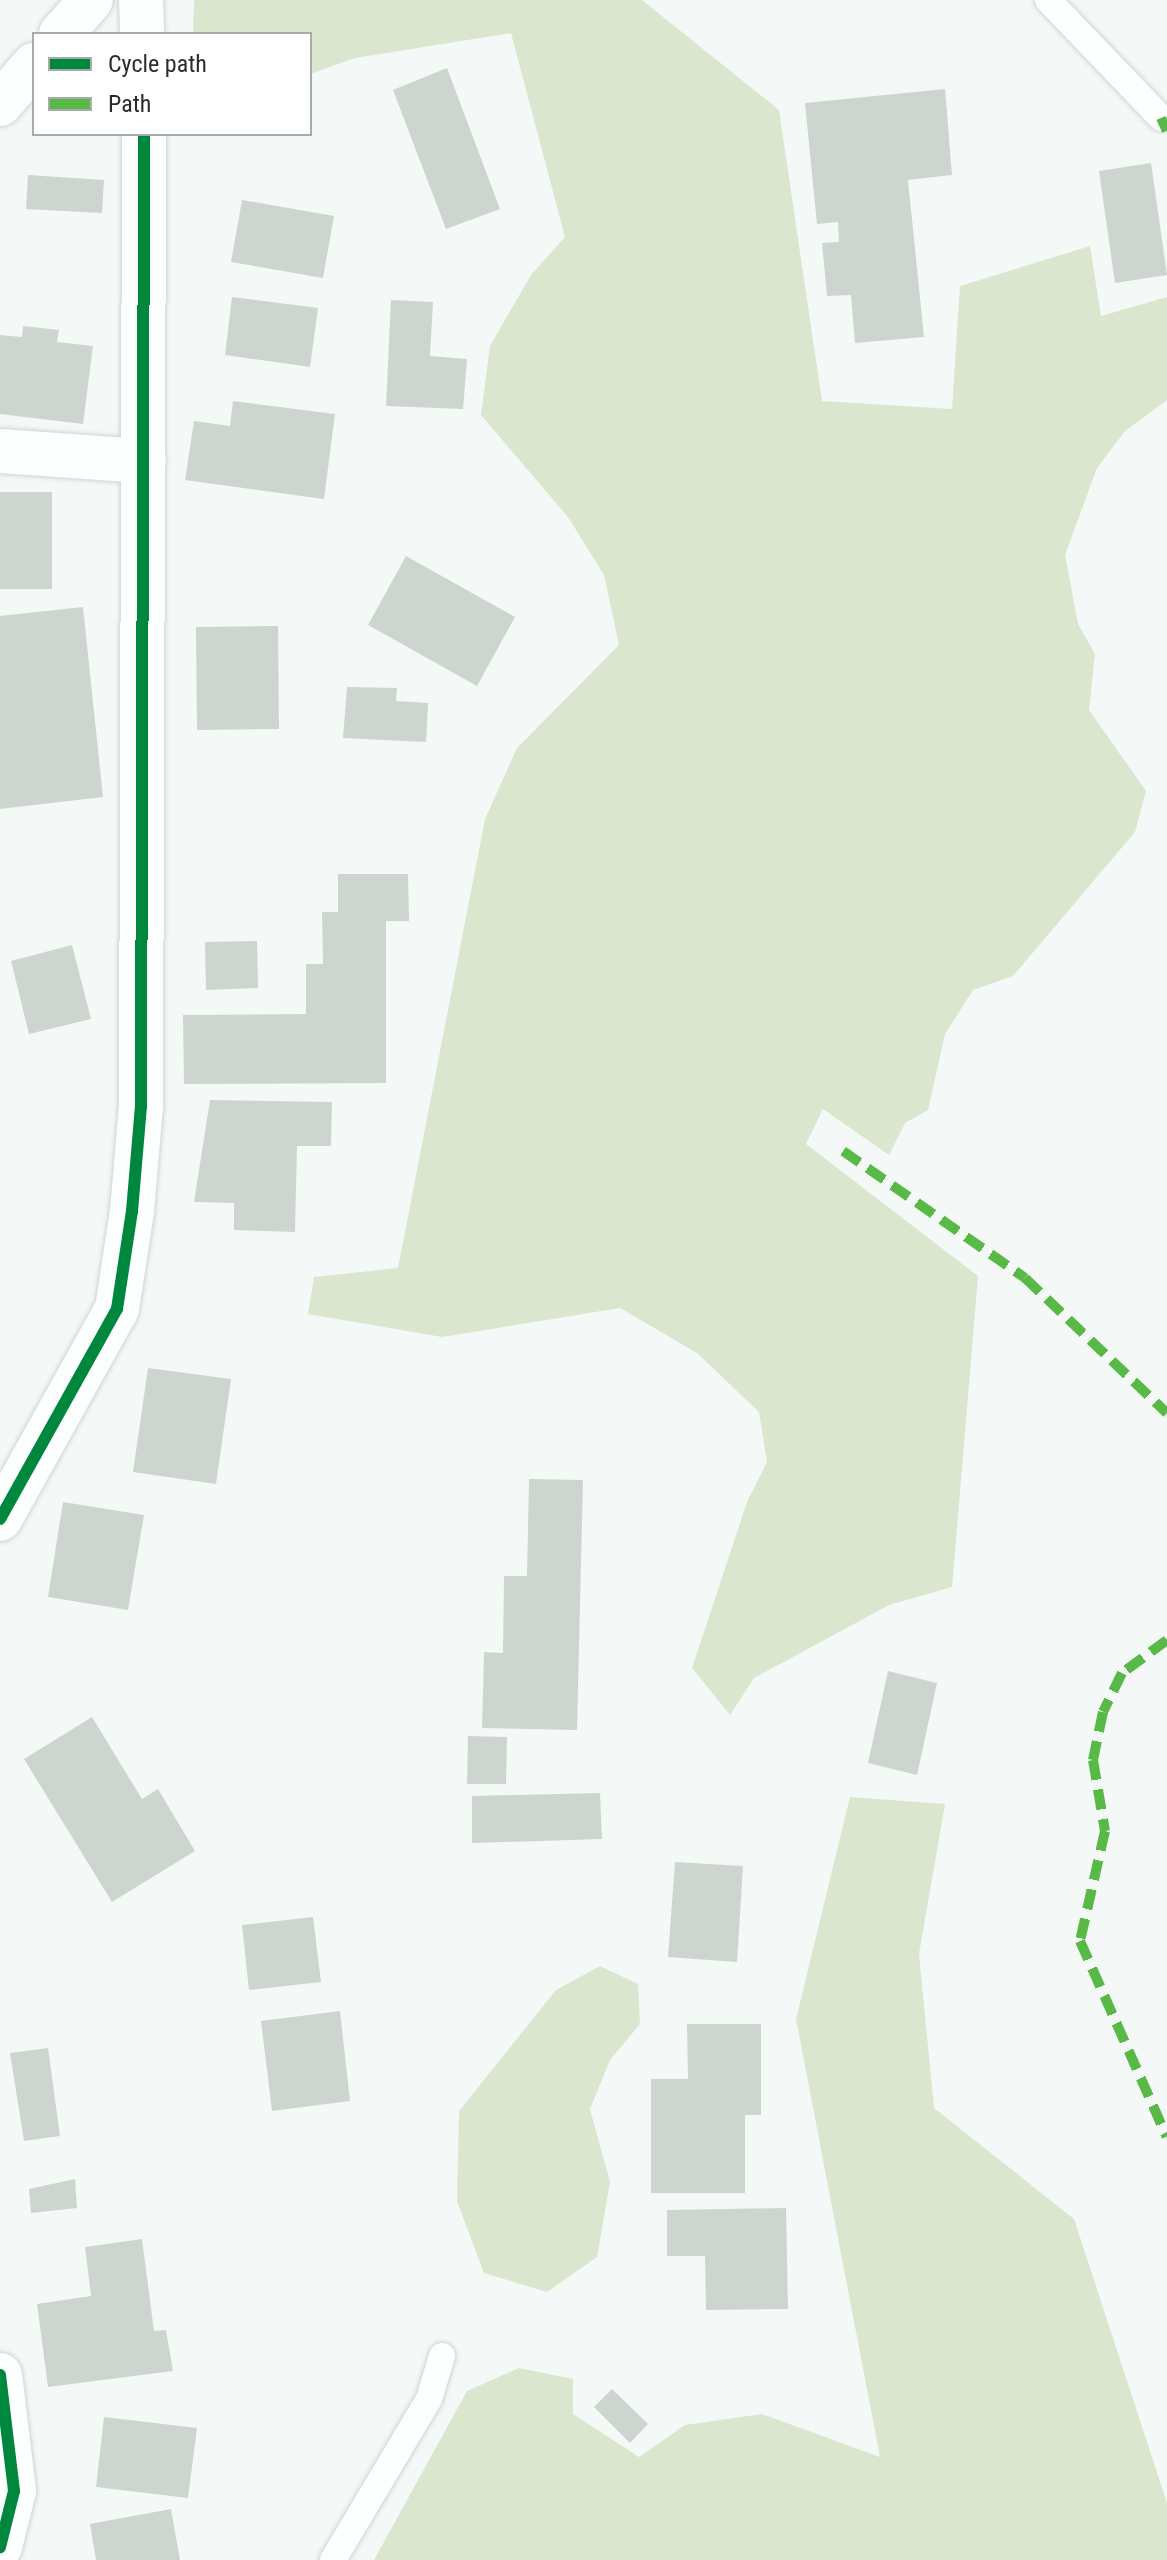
<!DOCTYPE html>
<html>
<head>
<meta charset="utf-8">
<style>
  body { margin:0 }
  #map { position:relative; width:1167px; height:2560px; overflow:hidden; background:#f4f9f7; font-family:"Roboto Condensed",sans-serif }
  div>[style] { position:absolute }
  [style*='--x'] { left:calc(var(--x)*1px); top:calc(var(--y)*1px); width:calc(var(--w)*1px); rotate:calc(var(--a)*1deg) }
  .green>* { inset:0; background:#dbe6cf }
  .building>* { inset:0; background:#ccd6ce }
  .roads { filter:drop-shadow(0 0 2px #d1d5d4) drop-shadow(0 0 2px #d1d5d4) }
  .lane>* { height:26px; margin:-13px; padding:0 13px; transform-origin:13px; border-radius:13px; background:#fdfefe }
  .street>* { height:44px; margin:-22px; padding:0 22px; transform-origin:22px; border-radius:22px; background:#fdfefe }
  .quiet>* { height:10px; margin-top:-5px; transform-origin:0; background:repeating-linear-gradient(90deg,#58b947 0 20px,transparent 0 30px) }
  .cycleway>* { height:12px; margin:-6px; padding:0 6px; transform-origin:6px; border-radius:6px; background:#00873e }
  span { translate:-50% -50%; white-space:nowrap; text-align:center; line-height:1.15; -webkit-text-stroke:8px #fff; paint-order:stroke }
  .legend { position:absolute; left:32px; top:32px; width:280px; height:104px; box-sizing:border-box; background:#fff; border:2px solid #a9abaa; margin:0; padding:10px 14px; list-style:none; font-size:24px; color:#292c2a }
  .legend li { display:flex; align-items:center; gap:16px; height:40px }
  .legend b { width:40px; border:2px solid #a9abaa }
</style>
</head>
<body>
<div id="map">
  <div class="green">
    <i style="clip-path:polygon(194px 0,642px 0,779px 110px,822px 401px,952px 409px,960px 286px,1090px 246px,1101px 316px,1167px 297px,1167px 400px,1125px 431px,1097px 468px,1065px 555px,1078px 624px,1095px 654px,1089px 710px,1146px 791px,1135px 832px,1013px 976px,973px 990px,945px 1034px,928px 1110px,905px 1123px,889px 1155px,823px 1109px,806px 1144px,978px 1276px,952px 1587px,889px 1605px,754px 1678px,730px 1715px,692px 1668px,747px 1502px,767px 1462px,759px 1412px,697px 1353px,620px 1308px,442px 1337px,308px 1314px,314px 1277px,398px 1268px,485px 819px,517px 748px,619px 645px,604px 575px,568px 517px,481px 415px,490px 346px,531px 275px,565px 237px,511px 33px,355px 58px,310px 74px,310px 34px,193px 34px)"></i>
    <i style="clip-path:polygon(850px 1797px,945px 1804px,919px 1954px,934px 2108px,1074px 2219px,1167px 2503px,1167px 2560px,374px 2560px,467px 2391px,519px 2368px,573px 2379px,573px 2414px,639px 2457px,685px 2425px,762px 2414px,880px 2457px,796px 2019px)"></i>
    <i style="clip-path:polygon(600px 1966px,638px 1984px,640px 2024px,610px 2060px,590px 2109px,610px 2182px,597px 2257px,547px 2292px,484px 2273px,457px 2201px,459px 2111px,556px 1990px)"></i>
  </div>
  <div class="building">
    <i style="clip-path:polygon(447px 68px,500px 209px,446px 229px,393px 90px)"></i>
    <i style="clip-path:polygon(945px 89px,952px 175px,908px 180px,924px 337px,855px 343px,851px 295px,827px 296px,822px 243px,839px 242px,838px 222px,817px 224px,805px 103px)"></i>
    <i style="clip-path:polygon(1151px 163px,1167px 275px,1115px 283px,1099px 171px)"></i>
    <i style="clip-path:polygon(28px 175px,104px 180px,102px 213px,26px 209px)"></i>
    <i style="clip-path:polygon(242px 200px,334px 216px,323px 278px,231px 262px)"></i>
    <i style="clip-path:polygon(232px 297px,318px 308px,310px 367px,225px 355px)"></i>
    <i style="clip-path:polygon(391px 300px,433px 302px,430px 356px,467px 359px,463px 409px,386px 406px)"></i>
    <i style="clip-path:polygon(23px 326px,59px 330px,57px 342px,93px 346px,83px 424px,0 414px,0 335px,22px 337px)"></i>
    <i style="clip-path:polygon(233px 401px,335px 414px,324px 499px,185px 480px,194px 421px,230px 426px)"></i>
    <i style="clip-path:polygon(0 492px,52px 492px,52px 589px,0 589px)"></i>
    <i style="clip-path:polygon(406px 556px,515px 617px,477px 686px,368px 625px)"></i>
    <i style="clip-path:polygon(83px 607px,103px 797px,0 809px,0 616px)"></i>
    <i style="clip-path:polygon(278px 626px,279px 729px,197px 730px,196px 627px)"></i>
    <i style="clip-path:polygon(347px 687px,397px 688px,396px 701px,428px 703px,426px 742px,343px 738px)"></i>
    <i style="clip-path:polygon(338px 874px,408px 874px,409px 921px,386px 921px,386px 1083px,184px 1084px,183px 1015px,306px 1014px,306px 964px,323px 964px,322px 912px,338px 912px)"></i>
    <i style="clip-path:polygon(257px 941px,258px 988px,206px 990px,205px 942px)"></i>
    <i style="clip-path:polygon(72px 945px,91px 1019px,29px 1034px,11px 961px)"></i>
    <i style="clip-path:polygon(210px 1100px,332px 1102px,331px 1146px,297px 1146px,295px 1232px,234px 1230px,234px 1203px,194px 1202px)"></i>
    <i style="clip-path:polygon(148px 1368px,231px 1379px,216px 1484px,133px 1472px)"></i>
    <i style="clip-path:polygon(529px 1479px,583px 1480px,577px 1730px,482px 1728px,484px 1652px,503px 1653px,504px 1576px,527px 1576px)"></i>
    <i style="clip-path:polygon(63px 1502px,144px 1515px,128px 1610px,48px 1597px)"></i>
    <i style="clip-path:polygon(888px 1671px,937px 1683px,917px 1775px,868px 1763px)"></i>
    <i style="clip-path:polygon(92px 1717px,142px 1799px,158px 1789px,195px 1851px,112px 1902px,24px 1759px)"></i>
    <i style="clip-path:polygon(468px 1736px,507px 1737px,506px 1784px,467px 1784px)"></i>
    <i style="clip-path:polygon(600px 1793px,602px 1839px,472px 1843px,472px 1796px)"></i>
    <i style="clip-path:polygon(675px 1862px,743px 1866px,737px 1962px,668px 1957px)"></i>
    <i style="clip-path:polygon(313px 1917px,321px 1982px,249px 1990px,242px 1925px)"></i>
    <i style="clip-path:polygon(340px 2011px,350px 2101px,272px 2111px,261px 2021px)"></i>
    <i style="clip-path:polygon(687px 2024px,761px 2024px,761px 2115px,745px 2115px,745px 2193px,651px 2193px,651px 2079px,688px 2079px)"></i>
    <i style="clip-path:polygon(48px 2048px,60px 2136px,24px 2141px,10px 2053px)"></i>
    <i style="clip-path:polygon(75px 2179px,77px 2208px,31px 2213px,29px 2189px)"></i>
    <i style="clip-path:polygon(786px 2208px,788px 2309px,706px 2310px,705px 2256px,667px 2256px,667px 2210px)"></i>
    <i style="clip-path:polygon(142px 2239px,154px 2331px,166px 2330px,173px 2371px,48px 2387px,37px 2304px,91px 2296px,85px 2247px)"></i>
    <i style="clip-path:polygon(612px 2389px,648px 2424px,630px 2443px,594px 2407px)"></i>
    <i style="clip-path:polygon(104px 2417px,197px 2428px,188px 2498px,96px 2487px)"></i>
    <i style="clip-path:polygon(171px 2509px,180px 2560px,96px 2560px,90px 2524px)"></i>
  </div>
  <div class="roads">
    <div class="lane">
      <i style="--x:1048;--y:0;--w:163;--a:46.2"></i>
      <i style="--x:333;--y:2560;--w:187;--a:-59.2"></i>
      <i style="--x:429;--y:2399;--w:45;--a:-73.2"></i>
    </div>
    <div class="street">
      <i style="--x:141;--y:0;--w:34;--a:88"></i>
      <i style="--x:61;--y:34;--w:45;--a:-48.6"></i>
      <i style="--x:0;--y:104;--w:52;--a:-48.9"></i>
      <i style="--x:0;--y:451;--w:144;--a:4"></i>
      <i style="--x:0;--y:1519;--w:240;--a:-60.9"></i>
      <i style="--x:117;--y:1309;--w:99;--a:-81.3"></i>
      <i style="--x:132;--y:1211;--w:105;--a:-85.1"></i>
      <i style="--x:141;--y:1106;--w:972;--a:-89.82"></i>
      <i style="--x:0;--y:2375;--w:117;--a:83.1"></i>
      <i style="--x:14;--y:2491;--w:58;--a:104"></i>
    </div>
  </div>
  <div class="quiet">
    <i style="--x:1161;--y:118;--w:14;--a:65"></i>
    <i style="--x:843;--y:1151;--w:222;--a:34.9"></i>
    <i style="--x:1025;--y:1278;--w:196;--a:43.6"></i>
    <i style="--x:1167;--y:1640;--w:56;--a:143.7"></i>
    <i style="--x:1122;--y:1673;--w:43;--a:116"></i>
    <i style="--x:1103;--y:1712;--w:49;--a:101.8"></i>
    <i style="--x:1093;--y:1760;--w:72;--a:80.4"></i>
    <i style="--x:1105;--y:1831;--w:113;--a:102.8"></i>
    <i style="--x:1080;--y:1941;--w:214;--a:66.1"></i>
  </div>
  <div class="cycleway">
    <i style="--x:0;--y:1519;--w:240;--a:-60.9"></i>
    <i style="--x:117;--y:1309;--w:99;--a:-81.3"></i>
    <i style="--x:132;--y:1211;--w:105;--a:-85.1"></i>
    <i style="--x:141;--y:1106;--w:972;--a:-89.82"></i>
    <i style="--x:0;--y:2375;--w:117;--a:83.1"></i>
    <i style="--x:14;--y:2491;--w:58;--a:104"></i>
  </div>
  <ul class="legend">
  <li><b style="height:10px;background:#00873e"></b>Cycle path</li>
  <li><b style="height:10px;background:#58b947"></b>Path</li>
  </ul>
</div>
</body>
</html>
